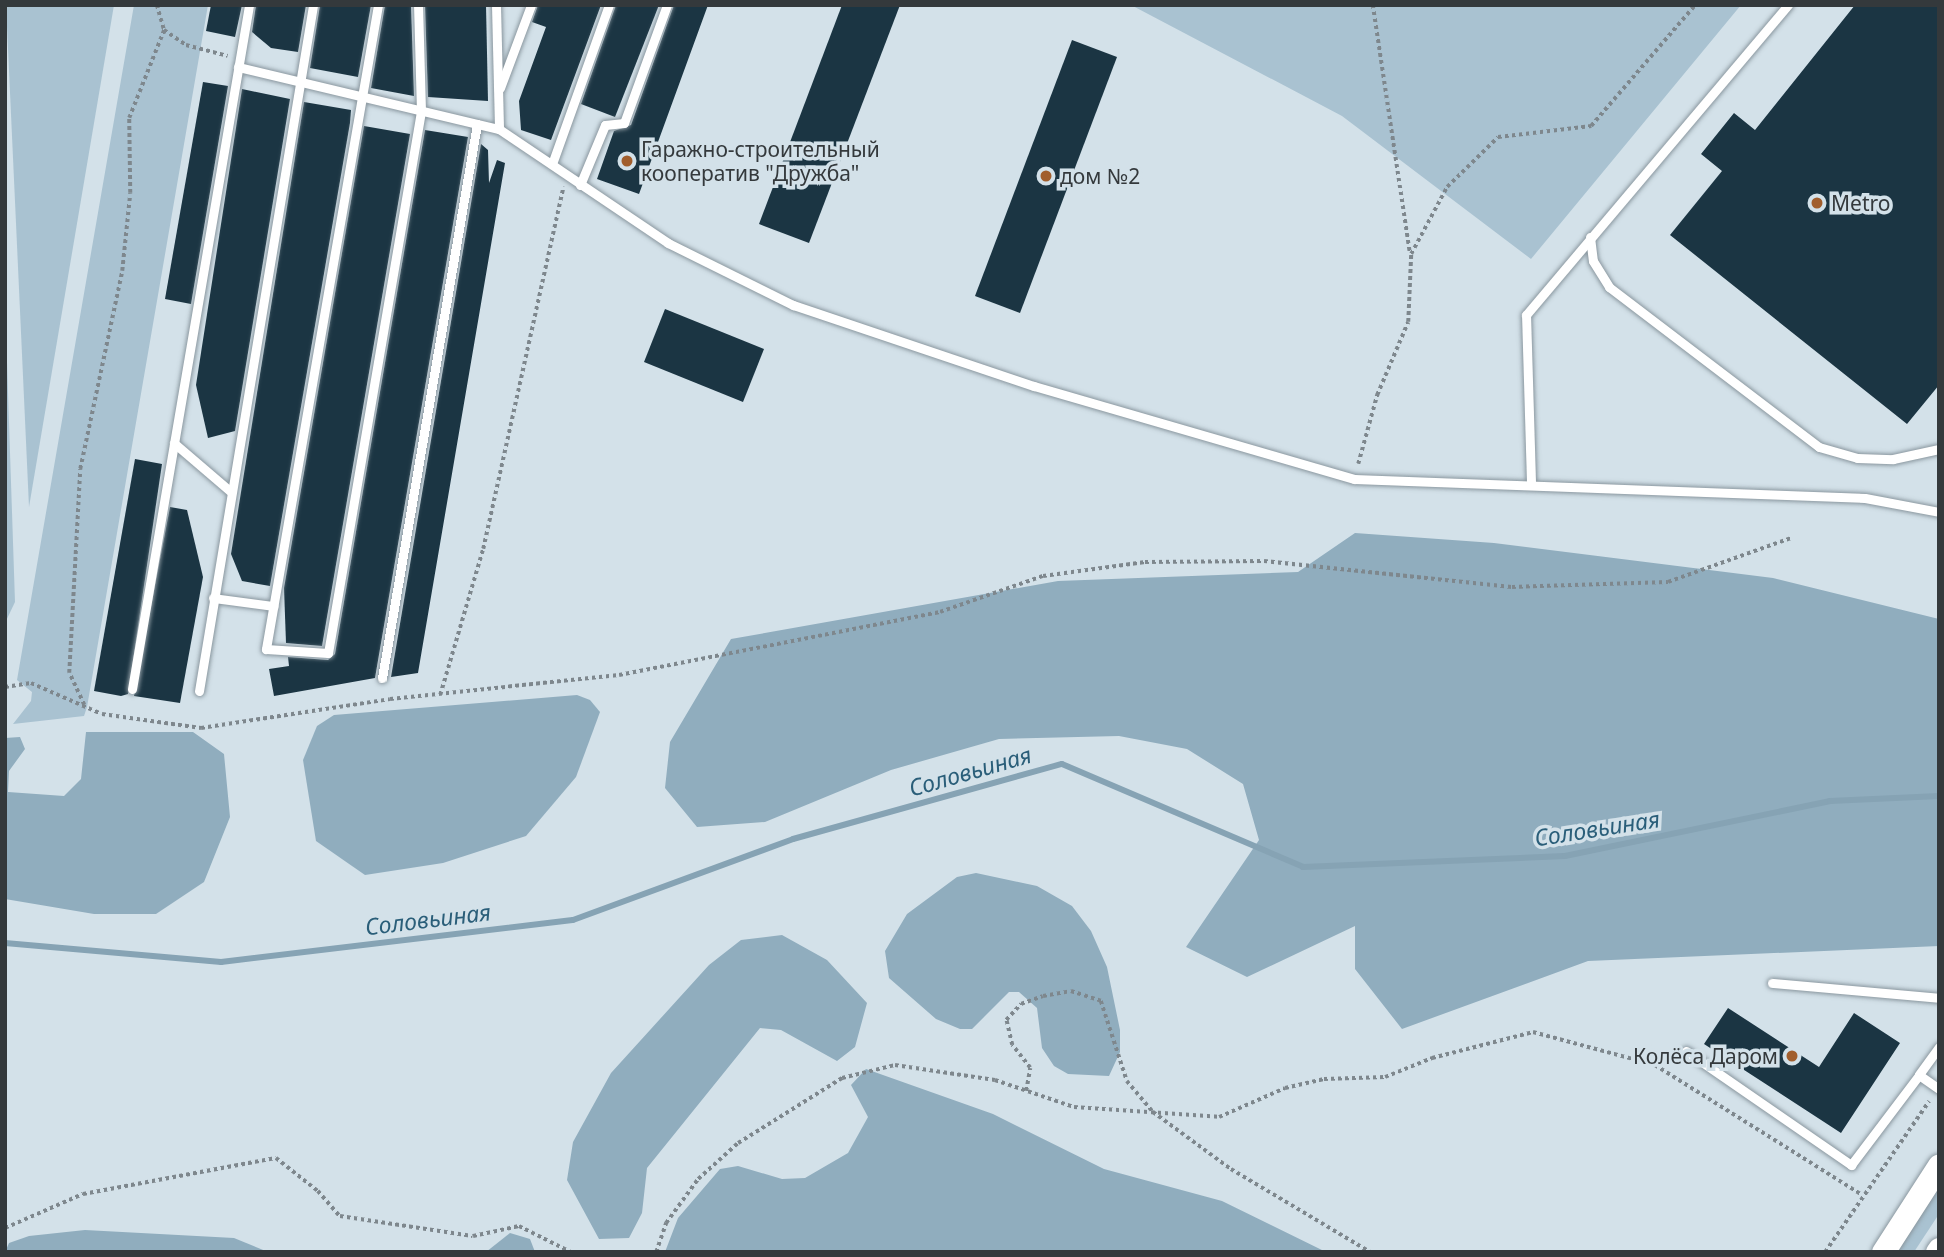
<!DOCTYPE html>
<html>
<head>
<meta charset="utf-8">
<style>
  body { margin:0 }
  #map { position:relative; width:1944px; height:1257px; overflow:hidden; background:#d3e1e9; font-family:"Noto Sans",sans-serif }
  div>[style] { position:absolute }
  [style*='--x'] { left:calc(var(--x)*1px); top:calc(var(--y)*1px); width:calc(var(--w)*1px); rotate:calc(var(--a)*1deg) }
  .green>* { inset:0; background:#a9c2d1 }
  .forest>* { inset:0; background:#90adbe }
  .stream>* { height:6px; margin:-3px; padding:0 3px; transform-origin:3px; border-radius:3px; background:#86a3b4 }
  .building>* { inset:0; background:#1b3543 }
  .path>* { height:3.5px; margin-top:-1.75px; transform-origin:0; background:repeating-linear-gradient(90deg,#7e878d 0 3.5px,transparent 0 7px) }
  .roads { filter:drop-shadow(0 0 2px #8a979f) drop-shadow(0 0 2px #8a979f) }
  .lane>* { height:9px; margin:-4.5px; padding:0 4.5px; transform-origin:4.5px; border-radius:4.5px; background:#fff }
  .secondary>* { height:23px; margin:-11.5px; padding:0 11.5px; transform-origin:11.5px; border-radius:11.5px; background:#fff }
  .dots>* { width:19px; height:19px; translate:-50% -50%; box-sizing:border-box; border:4px solid #d3e1e9; border-radius:50% }
  span { translate:-50% -50%; white-space:nowrap; text-align:center; line-height:1.15; -webkit-text-stroke:7px #d3e1e9; paint-order:stroke }
  .poi-label { font-size:21px; color:#34393c }
  .left { translate:0 -50%; text-align:left }
  .right { translate:-100% -50%; text-align:right }
  .water-label { font-size:23px; color:#2a5e79; font-style:italic }
  .frame { position:absolute; inset:0; border:7px solid #34393c; pointer-events:none }
</style>
</head>
<body>
<div id="map">
  <div class="green">
    <i style="clip-path:polygon(6px 5px,114px 5px,29px 507px)"></i>
    <i style="clip-path:polygon(134px 5px,208px 5px,87px 707px,84px 716px,13px 724px,31px 701px,32px 692px,17px 680px)"></i>
    <i style="clip-path:polygon(1131px 5px,1741px 5px,1531px 259px,1342px 116px)"></i>
    <i style="clip-path:polygon(5px 302px,15px 602px,5px 623px)"></i>
    <i style="clip-path:polygon(1939px 1181px,1939px 1214px,1914px 1252px,1893px 1252px)"></i>
  </div>
  <div class="forest">
    <i style="clip-path:polygon(1355px 533px,1494px 543px,1773px 578px,1939px 619px,1939px 946px,1588px 961px,1402px 1029px,1355px 969px,1355px 926px,1247px 977px,1186px 947px,1259px 840px,1243px 784px,1187px 749px,1119px 736px,999px 739px,891px 770px,765px 822px,697px 827px,665px 788px,670px 742px,731px 639px,1058px 581px,1298px 572px)"></i>
    <i style="clip-path:polygon(577px 695px,590px 700px,600px 712px,576px 777px,526px 836px,443px 863px,365px 875px,316px 841px,303px 760px,317px 726px,334px 715px)"></i>
    <i style="clip-path:polygon(86px 732px,193px 732px,224px 754px,230px 817px,204px 882px,156px 914px,94px 914px,5px 899px,5px 738px,20px 737px,25px 749px,9px 771px,8px 792px,64px 796px,81px 779px)"></i>
    <i style="clip-path:polygon(976px 873px,1037px 886px,1072px 906px,1091px 931px,1107px 967px,1120px 1030px,1120px 1052px,1109px 1076px,1068px 1074px,1054px 1066px,1042px 1048px,1037px 1008px,1019px 992px,1009px 992px,972px 1029px,960px 1029px,936px 1019px,889px 978px,885px 951px,907px 914px,957px 877px)"></i>
    <i style="clip-path:polygon(782px 935px,827px 960px,867px 1003px,855px 1047px,837px 1061px,781px 1030px,760px 1028px,647px 1168px,642px 1213px,629px 1238px,599px 1239px,567px 1180px,573px 1142px,611px 1073px,709px 965px,741px 940px)"></i>
    <i style="clip-path:polygon(866px 1069px,993px 1114px,1104px 1169px,1222px 1201px,1326px 1252px,665px 1252px,678px 1218px,720px 1169px,738px 1166px,782px 1179px,805px 1178px,848px 1153px,868px 1117px,851px 1085px)"></i>
    <i style="clip-path:polygon(85px 1230px,234px 1238px,268px 1252px,5px 1252px,9px 1243px,29px 1236px)"></i>
    <i style="clip-path:polygon(510px 1233px,530px 1239px,535px 1252px,486px 1252px)"></i>
  </div>
  <div class="stream">
    <i style="--x:5;--y:943;--w:217;--a:5"></i>
    <i style="--x:221;--y:962;--w:354;--a:-6.8"></i>
    <i style="--x:573;--y:920;--w:234;--a:-20.2"></i>
    <i style="--x:793;--y:839;--w:279;--a:-15.6"></i>
    <i style="--x:1062;--y:764;--w:262;--a:23.1"></i>
    <i style="--x:1303;--y:867;--w:262;--a:-2.4"></i>
    <i style="--x:1565;--y:856;--w:271;--a:-11.7"></i>
    <i style="--x:1830;--y:801;--w:109;--a:-2.6"></i>
  </div>
  <div class="building">
    <i style="clip-path:polygon(211px 5px,242px 5px,235px 37px,206px 31px)"></i>
    <i style="clip-path:polygon(256px 5px,306px 5px,298px 52px,271px 48px,252px 32px)"></i>
    <i style="clip-path:polygon(320px 5px,371px 5px,358px 77px,310px 68px)"></i>
    <i style="clip-path:polygon(385px 5px,411px 5px,414px 96px,371px 88px)"></i>
    <i style="clip-path:polygon(425px 5px,486px 5px,488px 101px,428px 97px)"></i>
    <i style="clip-path:polygon(538px 5px,601px 5px,551px 140px,521px 130px,519px 101px,546px 27px,532px 22px)"></i>
    <i style="clip-path:polygon(616px 5px,659px 5px,615px 117px,581px 104px)"></i>
    <i style="clip-path:polygon(674px 5px,708px 5px,639px 194px,597px 179px,614px 131px,631px 125px)"></i>
    <i style="clip-path:polygon(842px 5px,900px 5px,809px 243px,759px 224px)"></i>
    <i style="clip-path:polygon(1855px 5px,1939px 5px,1939px 385px,1907px 424px,1670px 235px,1722px 171px,1701px 154px,1734px 113px,1755px 130px)"></i>
    <i style="clip-path:polygon(1072px 40px,1117px 57px,1020px 313px,975px 296px)"></i>
    <i style="clip-path:polygon(203px 82px,228px 86px,191px 304px,165px 299px)"></i>
    <i style="clip-path:polygon(242px 89px,290px 99px,235px 431px,208px 438px,196px 385px)"></i>
    <i style="clip-path:polygon(304px 102px,351px 110px,350px 123px,270px 586px,242px 581px,231px 554px)"></i>
    <i style="clip-path:polygon(364px 126px,410px 134px,322px 646px,286px 643px,284px 588px)"></i>
    <i style="clip-path:polygon(425px 130px,468px 137px,375px 678px,274px 696px,269px 669px,289px 666px,288px 657px,328px 660px,335px 654px)"></i>
    <i style="clip-path:polygon(481px 144px,488px 150px,489px 183px,497px 160px,505px 163px,418px 673px,391px 677px)"></i>
    <i style="clip-path:polygon(665px 309px,764px 349px,743px 402px,644px 362px)"></i>
    <i style="clip-path:polygon(135px 459px,162px 464px,128px 694px,121px 696px,94px 691px)"></i>
    <i style="clip-path:polygon(170px 507px,187px 510px,203px 577px,180px 703px,134px 696px)"></i>
    <i style="clip-path:polygon(1728px 1008px,1819px 1067px,1854px 1013px,1900px 1043px,1841px 1133px,1704px 1044px)"></i>
  </div>
  <div class="path">
    <i style="--x:157;--y:5;--w:26;--a:74"></i>
    <i style="--x:164;--y:30;--w:27;--a:34"></i>
    <i style="--x:186;--y:45;--w:43;--a:14.7"></i>
    <i style="--x:1373;--y:5;--w:250;--a:81.5"></i>
    <i style="--x:1358;--y:464;--w:72;--a:-74.6"></i>
    <i style="--x:1377;--y:395;--w:79;--a:-67"></i>
    <i style="--x:1408;--y:322;--w:68;--a:-87.5"></i>
    <i style="--x:1411;--y:254;--w:76;--a:-61.8"></i>
    <i style="--x:1447;--y:187;--w:71;--a:-44.4"></i>
    <i style="--x:1498;--y:137;--w:94;--a:-6.7"></i>
    <i style="--x:1591;--y:126;--w:160;--a:-49.3"></i>
    <i style="--x:5;--y:687;--w:26;--a:-9"></i>
    <i style="--x:31;--y:683;--w:77;--a:23.6"></i>
    <i style="--x:102;--y:714;--w:100;--a:8"></i>
    <i style="--x:201;--y:728;--w:191;--a:-8.7"></i>
    <i style="--x:390;--y:699;--w:230;--a:-6"></i>
    <i style="--x:619;--y:675;--w:327;--a:-11.1"></i>
    <i style="--x:940;--y:612;--w:109;--a:-19.3"></i>
    <i style="--x:1043;--y:576;--w:103;--a:-7.8"></i>
    <i style="--x:1145;--y:562;--w:119;--a:-0.5"></i>
    <i style="--x:1264;--y:561;--w:249;--a:6"></i>
    <i style="--x:1512;--y:587;--w:156;--a:-1.8"></i>
    <i style="--x:1668;--y:582;--w:131;--a:-19.7"></i>
    <i style="--x:440;--y:695;--w:152;--a:-73.6"></i>
    <i style="--x:483;--y:549;--w:371;--a:-77.5"></i>
    <i style="--x:84;--y:705;--w:35;--a:-115"></i>
    <i style="--x:69;--y:673;--w:204;--a:-86.9"></i>
    <i style="--x:80;--y:469;--w:202;--a:-78"></i>
    <i style="--x:122;--y:271;--w:78;--a:-84.1"></i>
    <i style="--x:130;--y:193;--w:75;--a:-90.8"></i>
    <i style="--x:129;--y:118;--w:95;--a:-68.3"></i>
    <i style="--x:1026;--y:1091;--w:23;--a:-80"></i>
    <i style="--x:1030;--y:1068;--w:29;--a:-128"></i>
    <i style="--x:1012;--y:1045;--w:26;--a:-103"></i>
    <i style="--x:1006;--y:1020;--w:22;--a:-47"></i>
    <i style="--x:1021;--y:1004;--w:23;--a:-20"></i>
    <i style="--x:1043;--y:996;--w:28;--a:-10"></i>
    <i style="--x:1071;--y:991;--w:32;--a:18"></i>
    <i style="--x:1101;--y:1001;--w:84;--a:72"></i>
    <i style="--x:1127;--y:1081;--w:40;--a:50"></i>
    <i style="--x:1153;--y:1112;--w:97;--a:36.2"></i>
    <i style="--x:1231;--y:1169;--w:162;--a:30.8"></i>
    <i style="--x:5;--y:1228;--w:85;--a:-23.6"></i>
    <i style="--x:83;--y:1194;--w:196;--a:-10.6"></i>
    <i style="--x:276;--y:1158;--w:53;--a:38.2"></i>
    <i style="--x:318;--y:1191;--w:33;--a:49"></i>
    <i style="--x:340;--y:1216;--w:134;--a:8.6"></i>
    <i style="--x:473;--y:1236;--w:47;--a:-12.3"></i>
    <i style="--x:519;--y:1226;--w:58;--a:26.6"></i>
    <i style="--x:656;--y:1252;--w:31;--a:-71"></i>
    <i style="--x:666;--y:1223;--w:54;--a:-54"></i>
    <i style="--x:698;--y:1179;--w:54;--a:-42"></i>
    <i style="--x:738;--y:1143;--w:123;--a:-32"></i>
    <i style="--x:842;--y:1078;--w:55;--a:-13.8"></i>
    <i style="--x:895;--y:1065;--w:101;--a:8.5"></i>
    <i style="--x:995;--y:1080;--w:83;--a:18.9"></i>
    <i style="--x:1074;--y:1107;--w:145;--a:3.9"></i>
    <i style="--x:1219;--y:1117;--w:72;--a:-23.7"></i>
    <i style="--x:1285;--y:1088;--w:40;--a:-13"></i>
    <i style="--x:1324;--y:1079;--w:61;--a:-1.9"></i>
    <i style="--x:1385;--y:1077;--w:51;--a:-22"></i>
    <i style="--x:1432;--y:1058;--w:104;--a:-14.4"></i>
    <i style="--x:1533;--y:1032;--w:126;--a:15.1"></i>
    <i style="--x:1655;--y:1065;--w:244;--a:32.1"></i>
    <i style="--x:1825;--y:1252;--w:183;--a:-55.4"></i>
  </div>
  <div class="roads">
    <div class="lane">
      <i style="--x:378;--y:5;--w:654;--a:99.87"></i>
      <i style="--x:266;--y:649;--w:62;--a:3.7"></i>
      <i style="--x:328;--y:653;--w:550;--a:-80.26"></i>
      <i style="--x:421;--y:111;--w:106;--a:-91.6"></i>
      <i style="--x:496;--y:5;--w:124;--a:88.6"></i>
      <i style="--x:238;--y:67;--w:268;--a:13.4"></i>
      <i style="--x:499;--y:129;--w:204;--a:34"></i>
      <i style="--x:668;--y:243;--w:140;--a:26.4"></i>
      <i style="--x:793;--y:305;--w:254;--a:18.6"></i>
      <i style="--x:1034;--y:386;--w:333;--a:16.2"></i>
      <i style="--x:1354;--y:479;--w:511;--a:2.13"></i>
      <i style="--x:1865;--y:498;--w:75;--a:10.7"></i>
      <i style="--x:500;--y:88;--w:89;--a:-69.5"></i>
      <i style="--x:552;--y:164;--w:169;--a:-70.3"></i>
      <i style="--x:580;--y:185;--w:65;--a:-67.4"></i>
      <i style="--x:605;--y:125;--w:19;--a:-6"></i>
      <i style="--x:624;--y:123;--w:126;--a:-70"></i>
      <i style="--x:1590;--y:237;--w:24;--a:83"></i>
      <i style="--x:1593;--y:261;--w:31;--a:58"></i>
      <i style="--x:1609;--y:287;--w:264;--a:37.3"></i>
      <i style="--x:1819;--y:447;--w:40;--a:16"></i>
      <i style="--x:1857;--y:458;--w:36;--a:2"></i>
      <i style="--x:1893;--y:459;--w:47;--a:-12.3"></i>
      <i style="--x:174;--y:443;--w:74;--a:40.6"></i>
      <i style="--x:1531;--y:482;--w:167;--a:-91.7"></i>
      <i style="--x:1526;--y:315;--w:406;--a:-49.8"></i>
      <i style="--x:213;--y:598;--w:61;--a:7.6"></i>
      <i style="--x:382;--y:678;--w:562;--a:-80.27"></i>
      <i style="--x:132;--y:689;--w:694;--a:-80.29"></i>
      <i style="--x:199;--y:691;--w:695;--a:-80.56"></i>
      <i style="--x:1772;--y:983;--w:168;--a:5.1"></i>
      <i style="--x:1939;--y:1047;--w:34;--a:126"></i>
      <i style="--x:1919;--y:1075;--w:24;--a:35"></i>
      <i style="--x:1686;--y:1051;--w:201;--a:34.6"></i>
      <i style="--x:1851;--y:1165;--w:113;--a:-52.9"></i>
    </div>
    <div class="secondary">
      <i style="--x:1883;--y:1252;--w:103;--a:-57.2"></i>
      <i style="--x:1937;--y:1252;--w:4;--a:-56"></i>
    </div>
  </div>
  <div class="dots">
    <i style="left:627px;top:161px;background:#a15e2d"></i>
    <i style="left:1046px;top:176px;background:#a15e2d"></i>
    <i style="left:1817px;top:203px;background:#a15e2d"></i>
    <i style="left:1792px;top:1056px;background:#a15e2d"></i>
  </div>
  <div class="poi-label">
    <span class="left" style="left:641px;top:161px">Гаражно-строительный<br>кооператив "Дружба"</span>
    <span class="left" style="left:1060px;top:176px">дом №2</span>
    <span class="left" style="left:1831px;top:203px">Metro</span>
    <span class="right" style="left:1778px;top:1056px">Колёса Даром</span>
  </div>
  <div class="water-label">
    <span style="left:970px;top:771px;rotate:-16deg">Соловьиная</span>
    <span style="left:1597px;top:828px;rotate:-9deg">Соловьиная</span>
    <span style="left:428px;top:919px;rotate:-7deg">Соловьиная</span>
  </div>
  <div class="frame"></div>
</div>
</body>
</html>
